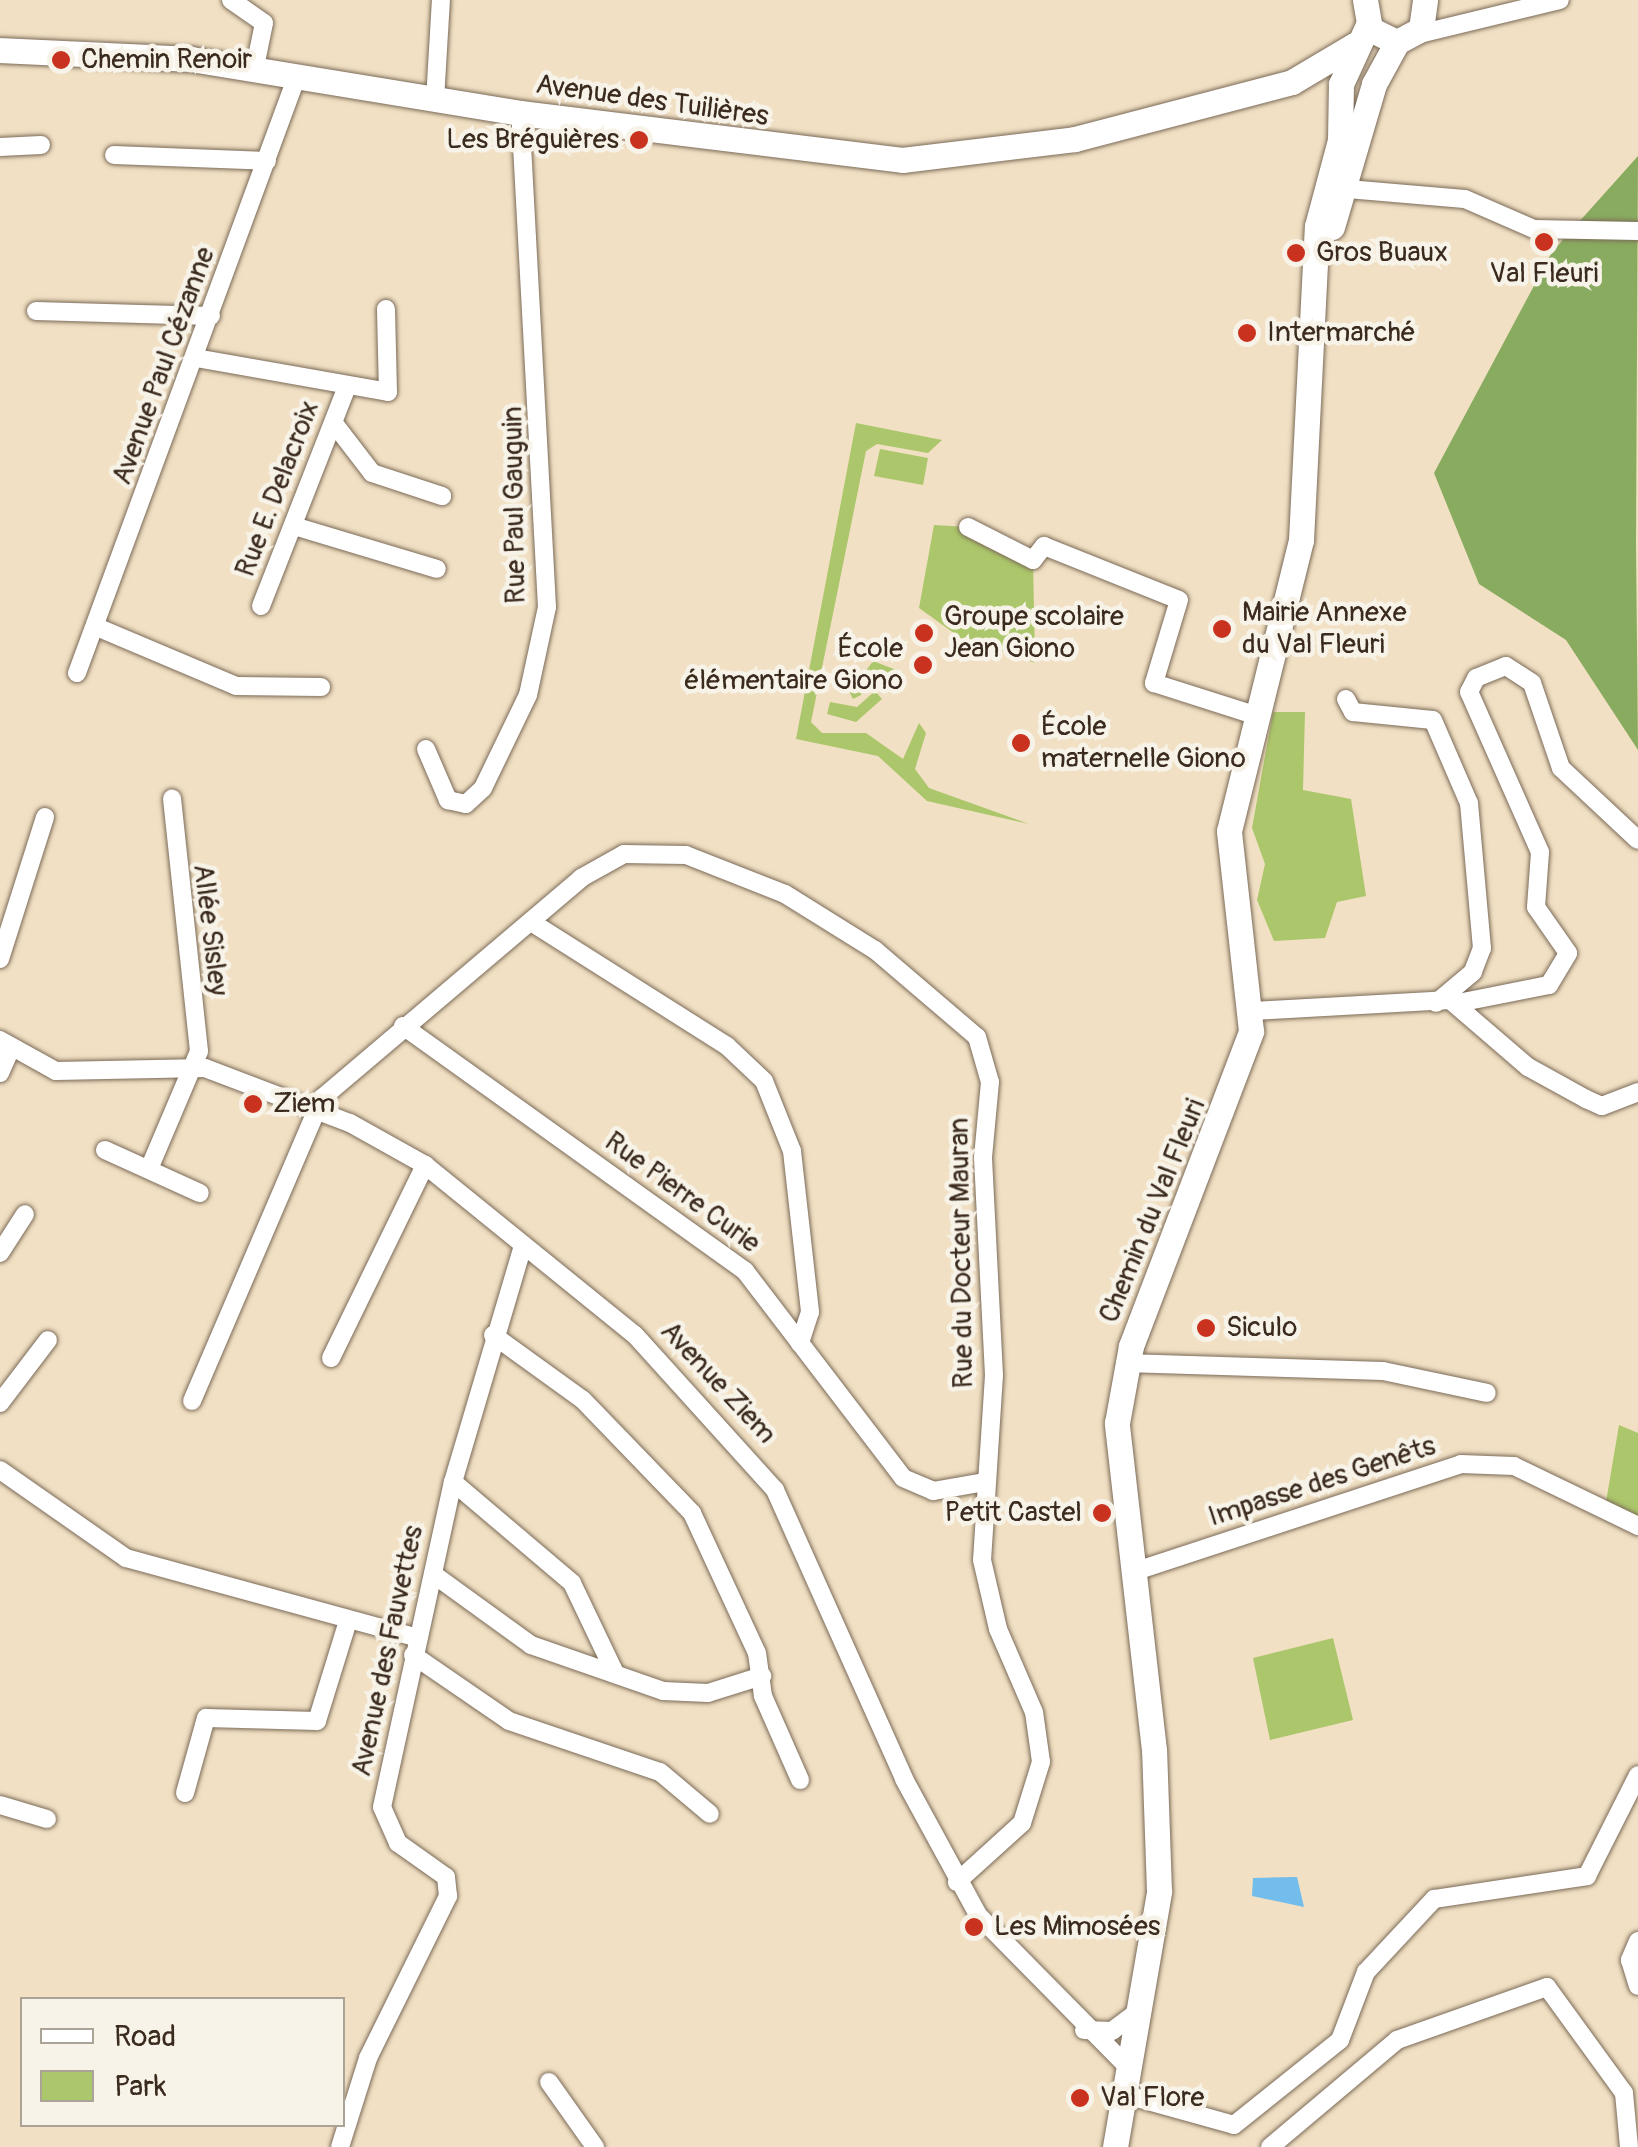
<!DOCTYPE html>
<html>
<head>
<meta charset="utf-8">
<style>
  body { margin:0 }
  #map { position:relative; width:1638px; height:2147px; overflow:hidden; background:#f1e0c3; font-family:Pangolin,sans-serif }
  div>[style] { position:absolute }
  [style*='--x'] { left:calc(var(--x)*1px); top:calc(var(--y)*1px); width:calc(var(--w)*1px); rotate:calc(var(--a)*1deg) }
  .green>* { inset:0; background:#acc66b }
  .forest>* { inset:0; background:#89ab5f }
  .water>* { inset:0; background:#72bdeb }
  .roads { filter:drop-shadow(0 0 2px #7b6a58) drop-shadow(0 0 2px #7b6a58) }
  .street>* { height:18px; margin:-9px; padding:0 9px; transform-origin:9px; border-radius:9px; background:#fff }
  .secondary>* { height:25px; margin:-12.5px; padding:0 12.5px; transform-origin:12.5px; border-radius:12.5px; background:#fff }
  .dots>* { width:28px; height:28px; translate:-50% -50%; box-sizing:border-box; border:5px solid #f7f3e8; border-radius:50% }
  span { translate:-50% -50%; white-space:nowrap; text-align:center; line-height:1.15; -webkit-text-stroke:9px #f7f3e8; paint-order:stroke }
  .poi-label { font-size:28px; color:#3b2a1e }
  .left { translate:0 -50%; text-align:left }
  .right { translate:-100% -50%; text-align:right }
  .street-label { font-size:28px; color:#3b2a1e }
  .legend { position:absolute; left:20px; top:1997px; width:325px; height:130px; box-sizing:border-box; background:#f7f3e8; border:2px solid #aca397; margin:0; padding:12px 18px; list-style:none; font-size:30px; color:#3b2a1e }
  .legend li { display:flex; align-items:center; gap:20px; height:50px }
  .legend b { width:50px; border:2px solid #aca397 }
</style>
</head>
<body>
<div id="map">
  <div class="green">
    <i style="clip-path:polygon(856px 423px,942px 440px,928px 453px,877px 444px,866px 451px,811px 722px,822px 733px,866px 733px,903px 759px,919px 723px,926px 733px,915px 769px,929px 788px,1029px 824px,927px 801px,878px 756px,796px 739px)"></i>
    <i style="clip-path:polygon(880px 449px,928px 458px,923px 485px,874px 476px)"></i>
    <i style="clip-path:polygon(934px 525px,968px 527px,1033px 560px,1035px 663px,1005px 651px,986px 656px,919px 608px)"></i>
    <i style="clip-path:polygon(873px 661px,904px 673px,853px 699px,850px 693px)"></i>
    <i style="clip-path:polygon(875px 691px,882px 699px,856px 722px,827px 714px,830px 702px,857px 707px)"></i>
    <i style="clip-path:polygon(1273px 712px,1305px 712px,1303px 790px,1351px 799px,1366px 896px,1337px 902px,1325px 938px,1274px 941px,1257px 900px,1265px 864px,1252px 828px)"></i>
    <i style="clip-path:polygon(1619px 1425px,1638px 1433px,1638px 1516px,1606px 1502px)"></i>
    <i style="clip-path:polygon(1333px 1638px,1353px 1720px,1270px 1740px,1253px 1658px)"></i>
  </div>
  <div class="forest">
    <i style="clip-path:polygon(1638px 156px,1636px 543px,1638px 750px,1566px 640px,1479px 584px,1434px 473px,1552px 252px)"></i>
  </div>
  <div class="water">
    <i style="clip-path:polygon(1297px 1877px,1304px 1907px,1252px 1896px,1253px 1878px)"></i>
  </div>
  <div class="roads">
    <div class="street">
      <i style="--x:231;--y:0;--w:40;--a:34.9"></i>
      <i style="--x:264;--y:23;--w:45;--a:101.6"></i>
      <i style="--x:1415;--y:35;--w:149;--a:-13.6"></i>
      <i style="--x:435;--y:100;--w:100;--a:-86.6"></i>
      <i style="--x:0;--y:147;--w:41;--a:-2.8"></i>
      <i style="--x:114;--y:155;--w:153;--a:2.2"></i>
      <i style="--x:1336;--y:188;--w:129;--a:4.9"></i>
      <i style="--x:1465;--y:199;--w:75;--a:23.5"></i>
      <i style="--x:1534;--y:229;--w:104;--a:1.1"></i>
      <i style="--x:36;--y:311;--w:175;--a:1.6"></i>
      <i style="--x:196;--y:358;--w:195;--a:10"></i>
      <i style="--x:388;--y:392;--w:83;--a:-91.4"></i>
      <i style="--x:336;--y:426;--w:59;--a:52.5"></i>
      <i style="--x:372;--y:473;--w:74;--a:18.2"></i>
      <i style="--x:294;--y:526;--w:149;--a:16.7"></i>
      <i style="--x:968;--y:527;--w:73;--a:26.9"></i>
      <i style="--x:1033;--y:560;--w:18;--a:-52"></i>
      <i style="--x:1044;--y:546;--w:145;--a:21.8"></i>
      <i style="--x:1179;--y:600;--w:87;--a:106.8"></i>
      <i style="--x:1154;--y:683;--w:105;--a:17.7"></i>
      <i style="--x:261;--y:606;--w:230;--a:-68.6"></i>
      <i style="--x:99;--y:628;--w:149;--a:22.9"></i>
      <i style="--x:236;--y:686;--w:85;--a:0.7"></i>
      <i style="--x:77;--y:673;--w:636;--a:-69.77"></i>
      <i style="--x:1346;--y:699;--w:15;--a:62"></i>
      <i style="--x:1353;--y:712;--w:80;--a:5.7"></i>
      <i style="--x:1433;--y:720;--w:90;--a:66.6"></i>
      <i style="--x:1469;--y:803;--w:146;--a:84.9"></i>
      <i style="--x:1482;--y:948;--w:26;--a:111"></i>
      <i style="--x:1473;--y:972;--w:48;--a:140"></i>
      <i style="--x:426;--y:749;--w:56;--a:66.7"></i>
      <i style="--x:448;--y:800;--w:18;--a:13"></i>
      <i style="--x:466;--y:804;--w:23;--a:-43"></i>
      <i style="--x:483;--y:788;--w:103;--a:-64.2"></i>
      <i style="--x:528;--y:695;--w:90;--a:-77.8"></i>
      <i style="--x:547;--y:607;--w:495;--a:-93.1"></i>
      <i style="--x:531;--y:922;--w:232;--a:32.3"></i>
      <i style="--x:727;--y:1046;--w:51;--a:43.4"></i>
      <i style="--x:764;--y:1081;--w:75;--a:68.2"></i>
      <i style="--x:792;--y:1151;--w:162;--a:83.6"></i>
      <i style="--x:810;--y:1312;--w:33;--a:108"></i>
      <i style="--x:0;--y:959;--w:149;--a:-72.4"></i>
      <i style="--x:1458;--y:1003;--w:93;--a:-11.2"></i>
      <i style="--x:1549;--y:985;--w:37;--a:-59"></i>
      <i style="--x:1568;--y:953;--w:56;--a:-124.8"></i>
      <i style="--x:1536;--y:907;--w:55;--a:-85.8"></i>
      <i style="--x:1540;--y:852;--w:175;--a:-113.9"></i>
      <i style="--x:1469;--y:692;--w:16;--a:-63"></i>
      <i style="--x:1476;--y:678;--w:32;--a:-22"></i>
      <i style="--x:1506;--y:666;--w:31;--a:33"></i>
      <i style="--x:1532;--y:683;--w:90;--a:71.2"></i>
      <i style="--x:1561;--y:768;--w:105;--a:43.1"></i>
      <i style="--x:1253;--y:1011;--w:197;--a:-3.2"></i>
      <i style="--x:1450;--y:1000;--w:103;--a:40.7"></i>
      <i style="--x:1528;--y:1067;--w:66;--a:28.9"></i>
      <i style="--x:1586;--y:1099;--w:17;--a:24"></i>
      <i style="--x:1602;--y:1106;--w:39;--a:-21"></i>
      <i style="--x:403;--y:1026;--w:421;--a:35.6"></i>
      <i style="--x:745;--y:1271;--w:260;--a:52.6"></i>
      <i style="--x:903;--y:1478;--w:33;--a:23"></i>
      <i style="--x:933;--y:1491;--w:53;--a:-9.8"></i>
      <i style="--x:0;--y:1040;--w:64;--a:29"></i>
      <i style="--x:56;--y:1071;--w:149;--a:-1.2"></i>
      <i style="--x:205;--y:1068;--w:155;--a:20.8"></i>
      <i style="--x:350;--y:1123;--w:86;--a:29.2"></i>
      <i style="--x:425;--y:1165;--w:270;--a:39"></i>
      <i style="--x:635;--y:1335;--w:209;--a:47.9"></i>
      <i style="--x:775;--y:1490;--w:316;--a:65.9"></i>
      <i style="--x:904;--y:1779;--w:155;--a:61.4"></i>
      <i style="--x:978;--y:1915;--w:214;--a:45.4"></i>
      <i style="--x:0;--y:1073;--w:27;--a:-66"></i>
      <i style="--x:105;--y:1150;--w:104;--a:24.4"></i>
      <i style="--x:149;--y:1169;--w:128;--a:-67"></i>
      <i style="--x:199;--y:1051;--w:254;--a:-96.1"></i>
      <i style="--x:0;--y:1253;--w:46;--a:-57.3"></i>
      <i style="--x:493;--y:1335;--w:111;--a:35.8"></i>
      <i style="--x:583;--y:1400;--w:157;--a:46"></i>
      <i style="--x:692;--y:1513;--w:154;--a:65.1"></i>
      <i style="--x:757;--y:1653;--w:43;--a:82.1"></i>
      <i style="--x:763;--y:1696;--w:92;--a:66.2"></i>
      <i style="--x:331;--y:1358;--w:215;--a:-64"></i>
      <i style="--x:1125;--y:1363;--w:258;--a:1.8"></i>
      <i style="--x:1383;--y:1371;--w:106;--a:11.9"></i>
      <i style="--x:192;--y:1401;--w:330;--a:-66.8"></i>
      <i style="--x:322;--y:1098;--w:340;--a:-40.3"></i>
      <i style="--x:581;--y:878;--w:49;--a:-29.2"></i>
      <i style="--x:624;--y:854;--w:62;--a:0.9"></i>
      <i style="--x:686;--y:855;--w:106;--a:21.5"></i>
      <i style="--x:785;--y:894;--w:106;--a:31.9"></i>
      <i style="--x:875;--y:950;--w:134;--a:40.5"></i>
      <i style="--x:977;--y:1037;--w:47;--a:73.9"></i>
      <i style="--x:990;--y:1082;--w:76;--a:95.3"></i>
      <i style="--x:983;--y:1158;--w:217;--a:87.1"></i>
      <i style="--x:994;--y:1375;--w:185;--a:93.7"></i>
      <i style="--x:982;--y:1560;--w:71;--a:76.9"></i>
      <i style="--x:998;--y:1629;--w:90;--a:66.6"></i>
      <i style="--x:1034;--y:1712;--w:50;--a:82"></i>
      <i style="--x:1041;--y:1762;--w:64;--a:107.3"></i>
      <i style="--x:1022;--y:1823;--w:88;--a:137.8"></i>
      <i style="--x:0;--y:1403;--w:79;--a:-52.7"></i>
      <i style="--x:0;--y:1470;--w:154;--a:34.9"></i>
      <i style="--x:126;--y:1558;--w:303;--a:15.3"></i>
      <i style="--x:453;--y:1482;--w:156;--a:40.3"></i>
      <i style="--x:572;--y:1583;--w:98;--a:64.5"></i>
      <i style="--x:1133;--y:1572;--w:345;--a:-18.2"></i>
      <i style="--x:1461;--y:1464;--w:53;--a:2.2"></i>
      <i style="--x:1514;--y:1466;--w:138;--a:25.8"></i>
      <i style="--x:433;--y:1574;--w:121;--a:35.9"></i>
      <i style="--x:531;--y:1645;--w:140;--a:19.2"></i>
      <i style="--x:663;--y:1691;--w:45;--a:2.5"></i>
      <i style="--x:708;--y:1693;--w:57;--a:-17.5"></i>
      <i style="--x:413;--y:1655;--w:116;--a:34.5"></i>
      <i style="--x:509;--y:1721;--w:159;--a:18.7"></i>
      <i style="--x:660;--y:1772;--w:65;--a:40"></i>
      <i style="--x:185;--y:1793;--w:78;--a:-74.4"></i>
      <i style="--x:206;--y:1718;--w:111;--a:1.5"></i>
      <i style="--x:317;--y:1721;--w:105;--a:-72.8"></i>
      <i style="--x:0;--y:1805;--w:49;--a:16.6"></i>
      <i style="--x:1638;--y:1941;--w:21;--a:113"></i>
      <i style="--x:1630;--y:1960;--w:27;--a:73"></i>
      <i style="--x:1084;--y:2030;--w:28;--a:2"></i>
      <i style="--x:1112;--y:2031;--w:35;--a:-37"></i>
      <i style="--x:549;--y:2082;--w:80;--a:54.7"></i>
      <i style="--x:1123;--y:2094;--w:115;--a:15.6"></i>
      <i style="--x:1234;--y:2125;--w:136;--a:-38.7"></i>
      <i style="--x:1340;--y:2040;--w:73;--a:-69.1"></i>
      <i style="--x:1366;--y:1972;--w:100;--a:-47"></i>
      <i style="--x:1434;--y:1899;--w:155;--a:-8.5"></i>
      <i style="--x:1587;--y:1876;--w:113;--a:-63.2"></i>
      <i style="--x:340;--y:2147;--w:93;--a:-72.5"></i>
      <i style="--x:368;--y:2058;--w:181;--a:-63.7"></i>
      <i style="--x:448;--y:1896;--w:19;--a:-96"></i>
      <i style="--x:446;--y:1877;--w:59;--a:-144.7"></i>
      <i style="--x:398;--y:1843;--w:39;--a:-114"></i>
      <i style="--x:382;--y:1807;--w:333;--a:-77.7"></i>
      <i style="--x:453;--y:1482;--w:247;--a:-73.5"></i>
      <i style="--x:1270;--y:2147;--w:166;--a:-40.1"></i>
      <i style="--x:1397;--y:2040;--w:159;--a:-19.5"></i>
      <i style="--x:1547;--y:1987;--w:131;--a:54"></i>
      <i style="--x:1624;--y:2093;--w:54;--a:84.7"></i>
    </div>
    <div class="secondary">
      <i style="--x:1365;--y:0;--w:29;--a:80"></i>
      <i style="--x:1370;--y:29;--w:30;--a:26"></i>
      <i style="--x:1397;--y:42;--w:27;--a:-28"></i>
      <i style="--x:1421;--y:29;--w:29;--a:-82"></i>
      <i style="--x:0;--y:50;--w:191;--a:2.7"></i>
      <i style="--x:191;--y:59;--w:333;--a:9.3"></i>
      <i style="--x:520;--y:113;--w:385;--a:7"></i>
      <i style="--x:902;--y:160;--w:174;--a:-6.9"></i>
      <i style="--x:1075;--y:139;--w:224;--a:-14.7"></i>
      <i style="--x:1292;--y:82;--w:74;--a:-30.7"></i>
      <i style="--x:1332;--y:227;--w:149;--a:-73.6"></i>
      <i style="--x:1374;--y:84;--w:48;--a:-61.3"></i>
      <i style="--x:1115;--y:2147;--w:260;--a:-80.2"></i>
      <i style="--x:1159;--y:1891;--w:141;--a:-92"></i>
      <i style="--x:1154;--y:1750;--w:329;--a:-96.5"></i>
      <i style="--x:1117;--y:1423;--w:78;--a:-79.7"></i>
      <i style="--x:1131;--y:1346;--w:337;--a:-69.1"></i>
      <i style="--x:1251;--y:1031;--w:201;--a:-96.3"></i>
      <i style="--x:1229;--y:831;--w:300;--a:-76.1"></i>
      <i style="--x:1301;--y:540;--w:314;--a:-87.1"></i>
      <i style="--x:1317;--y:226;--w:89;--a:-75"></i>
      <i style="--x:1340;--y:140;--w:56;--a:-89"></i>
      <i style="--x:1341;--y:84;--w:65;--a:-65.4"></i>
    </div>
  </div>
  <div class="dots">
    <i style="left:61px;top:60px;background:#c8321e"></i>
    <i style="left:639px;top:140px;background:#c8321e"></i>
    <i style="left:1544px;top:242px;background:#c8321e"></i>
    <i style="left:1296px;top:253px;background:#c8321e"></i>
    <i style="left:1247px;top:333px;background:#c8321e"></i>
    <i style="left:1222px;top:629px;background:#c8321e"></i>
    <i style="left:924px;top:633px;background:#c8321e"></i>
    <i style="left:923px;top:665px;background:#c8321e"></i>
    <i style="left:1021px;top:743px;background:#c8321e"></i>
    <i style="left:253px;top:1104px;background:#c8321e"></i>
    <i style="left:1206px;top:1328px;background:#c8321e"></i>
    <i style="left:1102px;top:1513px;background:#c8321e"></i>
    <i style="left:974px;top:1927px;background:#c8321e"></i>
    <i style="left:1080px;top:2098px;background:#c8321e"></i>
  </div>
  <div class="poi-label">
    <span class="left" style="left:81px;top:60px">Chemin Renoir</span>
    <span class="right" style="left:619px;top:140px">Les Bréguières</span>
    <span class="left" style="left:1316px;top:253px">Gros Buaux</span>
    <span style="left:1544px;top:274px">Val Fleuri</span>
    <span class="left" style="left:1267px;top:333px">Intermarché</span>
    <span class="left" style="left:1242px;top:629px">Mairie Annexe<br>du Val Fleuri</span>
    <span class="left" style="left:944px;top:633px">Groupe scolaire<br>Jean Giono</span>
    <span class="right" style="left:903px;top:665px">École<br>élémentaire Giono</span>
    <span class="left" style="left:1041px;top:743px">École<br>maternelle Giono</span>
    <span class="left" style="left:273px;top:1104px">Ziem</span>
    <span class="left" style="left:1226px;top:1328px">Siculo</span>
    <span class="right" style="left:1082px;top:1513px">Petit Castel</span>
    <span class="left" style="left:994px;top:1927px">Les Mimosées</span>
    <span class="left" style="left:1100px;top:2098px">Val Flore</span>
  </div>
  <div class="street-label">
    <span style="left:652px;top:101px;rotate:8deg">Avenue des Tuilières</span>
    <span style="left:164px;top:366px;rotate:-70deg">Avenue Paul Cézanne</span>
    <span style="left:278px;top:489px;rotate:-69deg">Rue E. Delacroix</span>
    <span style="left:515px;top:505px;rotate:-91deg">Rue Paul Gauguin</span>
    <span style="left:210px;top:930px;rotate:83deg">Allée Sisley</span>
    <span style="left:682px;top:1193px;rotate:36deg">Rue Pierre Curie</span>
    <span style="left:1153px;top:1211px;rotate:-68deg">Chemin du Val Fleuri</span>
    <span style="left:962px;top:1253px;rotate:-91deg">Rue du Docteur Mauran</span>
    <span style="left:718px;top:1383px;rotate:47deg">Avenue Ziem</span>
    <span style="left:1322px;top:1482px;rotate:-18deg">Impasse des Genêts</span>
    <span style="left:388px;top:1651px;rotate:-78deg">Avenue des Fauvettes</span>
  </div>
  <ul class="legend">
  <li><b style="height:12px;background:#fff"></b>Road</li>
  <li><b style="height:28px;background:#acc66b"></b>Park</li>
  </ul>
</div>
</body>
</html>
